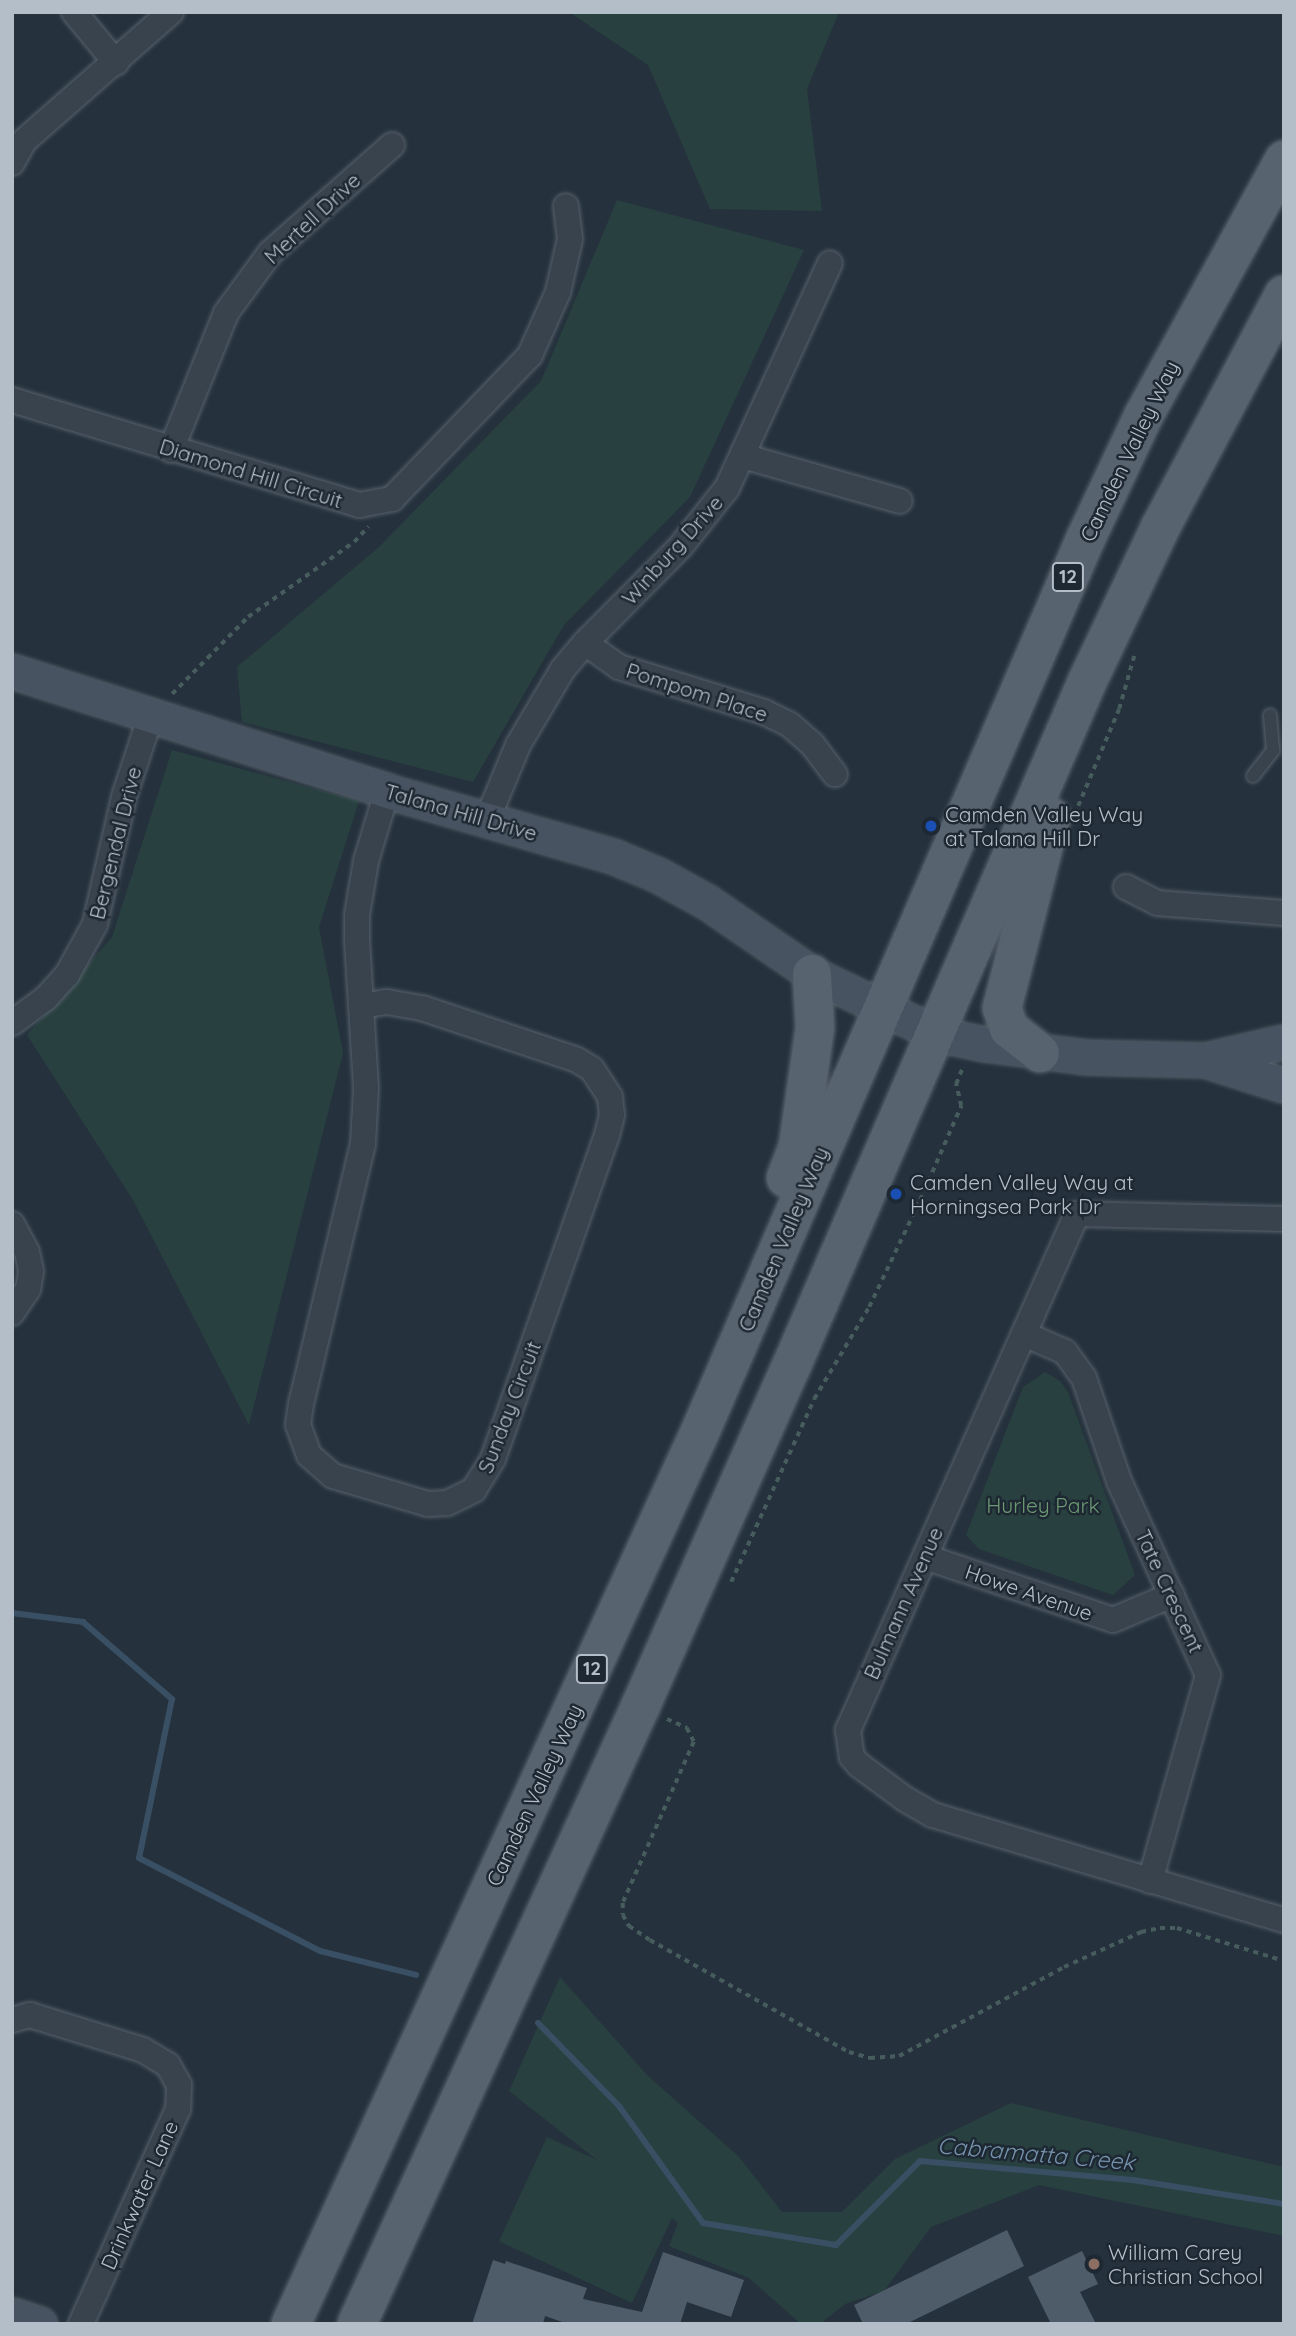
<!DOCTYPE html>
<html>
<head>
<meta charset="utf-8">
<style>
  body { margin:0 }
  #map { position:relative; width:1296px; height:2336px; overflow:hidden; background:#25323d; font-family:Quicksand,sans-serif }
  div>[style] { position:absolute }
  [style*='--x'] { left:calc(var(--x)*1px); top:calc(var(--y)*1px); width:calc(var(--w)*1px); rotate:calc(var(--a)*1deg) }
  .green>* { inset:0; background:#28403f }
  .stream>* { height:6px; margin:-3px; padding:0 3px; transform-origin:3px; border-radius:3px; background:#394f64 }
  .building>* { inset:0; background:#4e5c69 }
  .path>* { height:3.5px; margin-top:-1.75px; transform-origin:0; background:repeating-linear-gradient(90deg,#475d5d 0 5px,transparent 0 10px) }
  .roads { filter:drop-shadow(0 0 2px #57616c) drop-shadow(0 0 2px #57616c) }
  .lane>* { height:12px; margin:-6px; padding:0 6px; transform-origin:6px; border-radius:6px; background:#39434e }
  .street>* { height:24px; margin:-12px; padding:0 12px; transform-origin:12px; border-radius:12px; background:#39434e }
  .secondary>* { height:33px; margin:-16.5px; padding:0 16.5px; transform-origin:16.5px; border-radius:16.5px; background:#475360 }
  .primary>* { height:38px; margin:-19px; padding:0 19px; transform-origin:19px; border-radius:19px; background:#57636e }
  .dots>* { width:19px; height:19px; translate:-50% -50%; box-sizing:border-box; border:4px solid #1e2833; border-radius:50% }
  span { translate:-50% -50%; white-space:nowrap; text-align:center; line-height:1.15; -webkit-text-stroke:5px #1e2833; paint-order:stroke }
  .shield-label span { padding:2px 5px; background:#1e2833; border:2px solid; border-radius:5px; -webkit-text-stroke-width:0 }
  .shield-label { font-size:19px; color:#b4bec9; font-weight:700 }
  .street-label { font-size:21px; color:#b4bec9 }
  .poi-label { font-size:21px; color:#b4bec9 }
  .left { translate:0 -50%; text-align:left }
  .park-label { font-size:21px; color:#6c9972 }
  .water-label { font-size:23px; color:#7592ab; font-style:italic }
  .frame { position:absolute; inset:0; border:14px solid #b4bec9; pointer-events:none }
</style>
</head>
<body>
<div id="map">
  <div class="green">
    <i style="clip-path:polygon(569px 12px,839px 12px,807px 89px,822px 211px,710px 209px,648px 65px)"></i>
    <i style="clip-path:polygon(617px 200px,804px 250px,690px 497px,564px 625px,473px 782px,242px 722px,237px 667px,379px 547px,541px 381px)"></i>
    <i style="clip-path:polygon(172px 750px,359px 801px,319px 927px,343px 1053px,249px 1425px,133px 1200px,27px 1035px,112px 937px)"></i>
    <i style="clip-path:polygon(1045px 1372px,1060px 1381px,1068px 1392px,1135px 1575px,1113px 1595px,979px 1549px,966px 1535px,1023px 1387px)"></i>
    <i style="clip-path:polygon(560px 1977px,647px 2075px,739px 2157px,782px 2212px,842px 2212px,895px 2159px,1011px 2103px,1284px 2167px,1284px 2236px,1039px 2185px,931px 2227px,884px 2291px,845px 2304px,820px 2324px,801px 2324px,749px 2278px,669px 2246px,678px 2223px,672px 2218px,632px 2303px,499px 2241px,547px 2137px,597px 2160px,509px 2091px)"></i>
  </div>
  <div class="stream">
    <i style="--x:12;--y:1613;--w:72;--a:7.2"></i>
    <i style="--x:83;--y:1622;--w:118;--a:40.9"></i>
    <i style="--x:172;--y:1699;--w:162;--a:101.7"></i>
    <i style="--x:139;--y:1858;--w:203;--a:27.2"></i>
    <i style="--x:320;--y:1951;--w:99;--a:14"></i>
    <i style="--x:538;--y:2023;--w:116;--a:45.7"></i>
    <i style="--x:619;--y:2106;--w:144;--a:54.3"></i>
    <i style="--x:703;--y:2223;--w:135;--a:9.4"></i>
    <i style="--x:836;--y:2245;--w:119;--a:-45"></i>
    <i style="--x:920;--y:2161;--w:214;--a:5.1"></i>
    <i style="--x:1133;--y:2180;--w:153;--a:9"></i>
  </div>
  <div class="building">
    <i style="clip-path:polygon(1007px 2230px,1024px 2266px,906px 2324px,863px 2324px,854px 2305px)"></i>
    <i style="clip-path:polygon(1082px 2251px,1098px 2284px,1080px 2292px,1096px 2324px,1051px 2324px,1028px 2277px)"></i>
    <i style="clip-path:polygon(663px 2252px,744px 2280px,731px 2317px,687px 2302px,680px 2324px,568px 2324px,545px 2316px,543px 2324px,472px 2324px,493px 2260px,505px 2264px,506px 2261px,587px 2288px,583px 2299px,642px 2312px)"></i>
  </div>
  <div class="path">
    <i style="--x:172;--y:694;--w:108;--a:-45.4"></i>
    <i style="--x:248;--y:617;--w:130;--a:-35.3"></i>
    <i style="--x:354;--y:542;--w:21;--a:-47"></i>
    <i style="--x:1078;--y:806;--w:105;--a:-67.1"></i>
    <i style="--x:1119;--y:709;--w:55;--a:-74.2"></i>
    <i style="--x:731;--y:1582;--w:201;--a:-65.6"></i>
    <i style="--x:814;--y:1399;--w:107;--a:-59.1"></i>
    <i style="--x:869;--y:1307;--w:119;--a:-64.5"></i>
    <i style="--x:920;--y:1200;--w:103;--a:-66.4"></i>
    <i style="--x:961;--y:1106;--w:23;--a:-103"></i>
    <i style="--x:956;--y:1084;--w:18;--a:-68"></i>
    <i style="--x:667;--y:1719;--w:22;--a:24"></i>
    <i style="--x:687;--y:1728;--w:16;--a:63"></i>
    <i style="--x:694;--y:1742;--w:176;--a:113.8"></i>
    <i style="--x:623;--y:1903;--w:12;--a:90"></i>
    <i style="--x:623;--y:1915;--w:13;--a:61"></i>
    <i style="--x:629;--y:1926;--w:25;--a:34"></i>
    <i style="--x:650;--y:1940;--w:228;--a:29.4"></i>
    <i style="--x:849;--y:2052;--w:22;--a:16"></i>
    <i style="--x:870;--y:2058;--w:29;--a:-4"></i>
    <i style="--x:899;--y:2056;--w:187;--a:-28.3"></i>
    <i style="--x:1064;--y:1967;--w:85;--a:-24.4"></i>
    <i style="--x:1141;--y:1932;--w:19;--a:-12"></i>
    <i style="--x:1160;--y:1928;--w:17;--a:0"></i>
    <i style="--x:1177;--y:1928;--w:112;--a:17.1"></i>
  </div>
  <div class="roads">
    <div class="lane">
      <i style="--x:1253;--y:776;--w:33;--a:-52"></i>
      <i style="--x:1273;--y:750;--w:35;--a:-95"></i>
    </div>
    <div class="street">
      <i style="--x:74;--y:12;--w:66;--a:50.5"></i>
      <i style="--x:12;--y:163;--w:25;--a:-61"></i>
      <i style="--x:24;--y:141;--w:196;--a:-41.3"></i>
      <i style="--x:12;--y:400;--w:363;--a:16.8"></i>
      <i style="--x:360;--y:505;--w:33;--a:-11"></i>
      <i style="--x:392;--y:499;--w:199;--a:-46.2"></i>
      <i style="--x:530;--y:355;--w:69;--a:-66"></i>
      <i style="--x:558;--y:292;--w:54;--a:-77.2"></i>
      <i style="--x:570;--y:239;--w:33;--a:-97"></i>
      <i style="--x:171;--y:450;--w:148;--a:-68.1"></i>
      <i style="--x:226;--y:313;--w:74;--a:-53.7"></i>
      <i style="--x:270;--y:253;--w:163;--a:-41.5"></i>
      <i style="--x:743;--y:456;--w:163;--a:16"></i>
      <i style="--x:585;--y:643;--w:42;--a:35.2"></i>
      <i style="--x:619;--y:667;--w:152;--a:17.2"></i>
      <i style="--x:764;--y:712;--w:28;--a:26"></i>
      <i style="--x:789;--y:724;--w:30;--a:41"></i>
      <i style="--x:812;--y:744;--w:38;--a:53"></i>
      <i style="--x:487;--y:820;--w:81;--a:-67.5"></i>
      <i style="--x:518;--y:745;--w:88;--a:-59.4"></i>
      <i style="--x:563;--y:669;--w:34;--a:-50"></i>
      <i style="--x:585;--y:643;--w:136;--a:-45.3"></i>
      <i style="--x:681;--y:546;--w:74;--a:-51.6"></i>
      <i style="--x:727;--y:488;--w:247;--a:-65.4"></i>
      <i style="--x:1126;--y:887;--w:35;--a:27"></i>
      <i style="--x:1157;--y:903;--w:127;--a:4.5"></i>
      <i style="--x:361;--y:1006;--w:26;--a:-9"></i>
      <i style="--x:387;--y:1002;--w:36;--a:10"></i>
      <i style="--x:422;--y:1008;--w:163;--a:18.5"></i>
      <i style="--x:577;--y:1060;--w:17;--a:31"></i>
      <i style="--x:592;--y:1069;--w:33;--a:57"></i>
      <i style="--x:610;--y:1097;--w:18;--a:84"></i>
      <i style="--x:612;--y:1115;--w:21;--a:104"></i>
      <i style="--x:607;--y:1135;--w:343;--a:109.4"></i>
      <i style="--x:493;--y:1459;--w:36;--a:122"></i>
      <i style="--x:474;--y:1490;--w:30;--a:154"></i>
      <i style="--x:447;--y:1503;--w:19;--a:177"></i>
      <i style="--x:428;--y:1504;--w:99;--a:-163.6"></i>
      <i style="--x:333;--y:1476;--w:32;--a:-139"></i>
      <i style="--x:309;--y:1455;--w:32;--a:-110"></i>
      <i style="--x:298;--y:1425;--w:21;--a:-82"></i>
      <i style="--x:301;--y:1404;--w:267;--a:-76.6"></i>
      <i style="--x:363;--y:1144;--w:56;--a:-86.9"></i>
      <i style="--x:366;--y:1088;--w:149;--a:-93.5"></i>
      <i style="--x:357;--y:939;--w:24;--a:-90"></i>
      <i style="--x:357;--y:915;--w:55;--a:-80.5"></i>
      <i style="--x:366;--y:861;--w:73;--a:-73.3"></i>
      <i style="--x:12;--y:1023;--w:42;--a:-36.3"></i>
      <i style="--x:46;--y:998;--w:31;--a:-48"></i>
      <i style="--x:67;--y:975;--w:58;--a:-61.2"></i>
      <i style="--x:95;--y:924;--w:130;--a:-77.1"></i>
      <i style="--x:124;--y:797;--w:83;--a:-71.8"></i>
      <i style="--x:1284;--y:1219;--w:207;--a:-178.6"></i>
      <i style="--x:1077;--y:1214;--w:565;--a:113.93"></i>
      <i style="--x:848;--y:1730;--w:27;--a:82"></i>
      <i style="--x:852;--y:1757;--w:11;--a:49"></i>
      <i style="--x:859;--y:1765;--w:57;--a:36.5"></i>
      <i style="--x:905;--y:1799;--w:32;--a:30"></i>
      <i style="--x:933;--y:1815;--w:366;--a:16.7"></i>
      <i style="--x:12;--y:1224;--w:32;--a:62"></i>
      <i style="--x:27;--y:1252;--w:19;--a:78"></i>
      <i style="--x:31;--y:1271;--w:18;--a:99"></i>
      <i style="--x:28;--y:1289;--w:29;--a:124"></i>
      <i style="--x:1024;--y:1334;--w:45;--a:23.7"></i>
      <i style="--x:1065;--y:1352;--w:32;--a:54"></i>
      <i style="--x:1084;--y:1378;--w:109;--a:71.2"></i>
      <i style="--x:1119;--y:1481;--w:213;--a:65.4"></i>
      <i style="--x:1208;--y:1675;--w:214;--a:105.7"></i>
      <i style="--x:925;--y:1557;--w:198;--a:18.5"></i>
      <i style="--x:1113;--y:1620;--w:64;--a:-23"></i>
      <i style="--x:12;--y:2020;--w:19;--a:-16"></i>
      <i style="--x:30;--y:2015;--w:118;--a:17.2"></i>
      <i style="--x:143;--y:2050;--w:29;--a:31"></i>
      <i style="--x:168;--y:2065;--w:23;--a:61"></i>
      <i style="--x:179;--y:2085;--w:24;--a:92"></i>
      <i style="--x:178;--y:2109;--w:236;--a:114.3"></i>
    </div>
    <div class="secondary">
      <i style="--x:12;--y:671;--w:394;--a:17.7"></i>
      <i style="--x:387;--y:791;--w:237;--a:16.1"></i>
      <i style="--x:615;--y:857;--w:47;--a:22.7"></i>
      <i style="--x:658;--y:875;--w:56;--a:28.9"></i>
      <i style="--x:707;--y:902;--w:127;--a:34.4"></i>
      <i style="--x:812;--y:974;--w:139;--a:25.6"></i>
      <i style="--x:937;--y:1034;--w:48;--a:12"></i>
      <i style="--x:984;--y:1044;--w:102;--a:7.3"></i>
      <i style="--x:1085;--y:1057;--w:120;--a:1.4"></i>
      <i style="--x:1205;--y:1060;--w:82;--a:17.8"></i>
      <i style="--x:1205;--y:1060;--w:79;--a:-13.2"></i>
      <i style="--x:12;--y:2315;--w:29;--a:18"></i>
    </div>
    <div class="primary">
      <i style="--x:1040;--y:1053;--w:39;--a:-142"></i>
      <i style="--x:1009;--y:1029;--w:22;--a:-108"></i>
      <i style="--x:1002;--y:1008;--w:197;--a:-75.6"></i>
      <i style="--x:786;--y:1178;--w:33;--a:-69"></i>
      <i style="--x:798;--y:1147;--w:120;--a:-81.9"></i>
      <i style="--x:815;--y:1028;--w:54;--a:-93.2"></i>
      <i style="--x:291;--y:2324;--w:981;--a:-65.37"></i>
      <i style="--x:700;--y:1432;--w:974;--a:-66.65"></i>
      <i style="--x:1086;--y:538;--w:136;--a:-64.8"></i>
      <i style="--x:1144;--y:415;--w:291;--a:-61.2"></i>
      <i style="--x:357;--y:2324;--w:681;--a:-65.35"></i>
      <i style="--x:641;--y:1705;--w:370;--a:-66.1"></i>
      <i style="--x:791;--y:1367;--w:746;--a:-66.63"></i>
      <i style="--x:1087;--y:682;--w:170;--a:-64.6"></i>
      <i style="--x:1160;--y:528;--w:264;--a:-62"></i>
    </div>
  </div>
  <div class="dots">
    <i style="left:931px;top:826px;background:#1a4fb4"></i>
    <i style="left:896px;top:1194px;background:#1a4fb4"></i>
    <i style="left:1094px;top:2264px;background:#8d6e63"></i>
  </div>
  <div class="shield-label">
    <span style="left:1068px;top:577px">12</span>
    <span style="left:592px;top:1669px">12</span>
  </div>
  <div class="street-label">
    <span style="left:312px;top:218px;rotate:-43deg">Mertell Drive</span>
    <span style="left:1129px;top:451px;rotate:-64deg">Camden Valley Way</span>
    <span style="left:251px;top:473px;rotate:17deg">Diamond Hill Circuit</span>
    <span style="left:672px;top:550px;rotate:-48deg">Winburg Drive</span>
    <span style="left:697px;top:692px;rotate:18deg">Pompom Place</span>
    <span style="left:461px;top:812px;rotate:16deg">Talana Hill Drive</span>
    <span style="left:115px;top:843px;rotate:-76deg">Bergendal Drive</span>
    <span style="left:783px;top:1239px;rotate:-67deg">Camden Valley Way</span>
    <span style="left:509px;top:1407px;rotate:-69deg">Sunday Circuit</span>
    <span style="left:1170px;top:1591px;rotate:65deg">Tate Crescent</span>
    <span style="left:1029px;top:1592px;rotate:19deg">Howe Avenue</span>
    <span style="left:903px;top:1603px;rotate:-66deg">Bulmann Avenue</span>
    <span style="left:534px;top:1795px;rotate:-65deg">Camden Valley Way</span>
    <span style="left:139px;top:2195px;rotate:-66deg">Drinkwater Lane</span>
  </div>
  <div class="poi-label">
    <span class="left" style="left:945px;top:826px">Camden Valley Way<br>at Talana Hill Dr</span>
    <span class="left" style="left:910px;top:1194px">Camden Valley Way at<br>Horningsea Park Dr</span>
    <span class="left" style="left:1108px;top:2264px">William Carey<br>Christian School</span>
  </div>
  <div class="park-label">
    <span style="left:1043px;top:1505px">Hurley Park</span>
  </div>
  <div class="water-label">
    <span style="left:1036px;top:2154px;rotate:5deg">Cabramatta Creek</span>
  </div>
  <div class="frame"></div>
</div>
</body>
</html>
